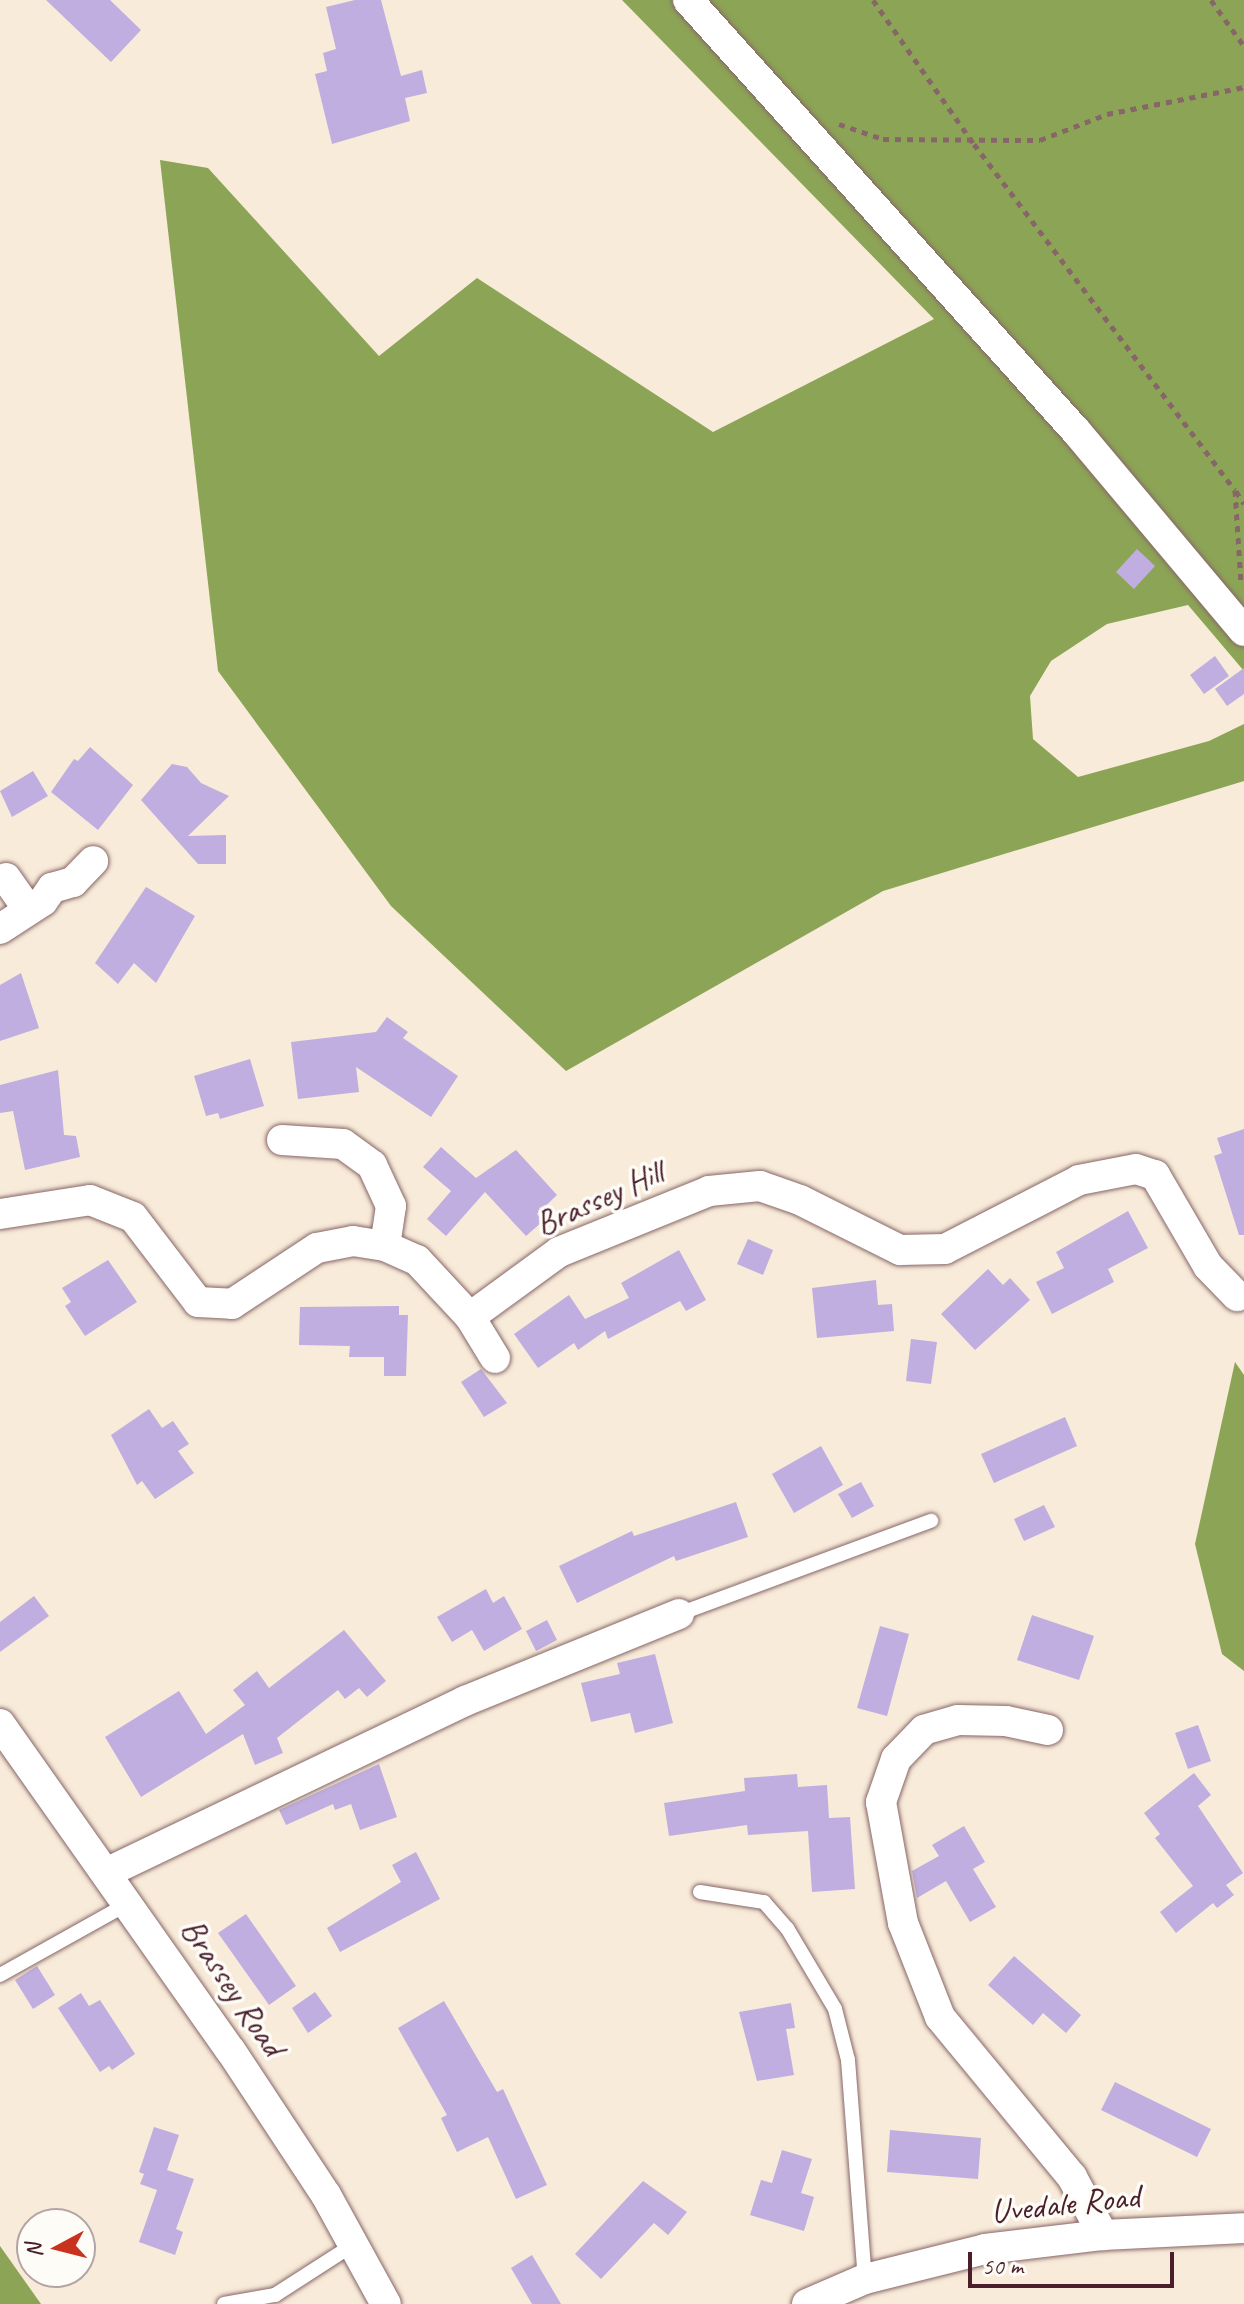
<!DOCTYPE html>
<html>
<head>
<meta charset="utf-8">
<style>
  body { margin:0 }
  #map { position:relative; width:1244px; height:2304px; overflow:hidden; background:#f8ebd9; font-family:Caveat,sans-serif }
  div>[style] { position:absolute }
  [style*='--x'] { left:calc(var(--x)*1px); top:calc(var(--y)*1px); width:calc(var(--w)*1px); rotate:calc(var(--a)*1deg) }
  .forest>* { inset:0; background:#8ca456 }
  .building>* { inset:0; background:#bfaedf }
  .path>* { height:5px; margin-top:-2.5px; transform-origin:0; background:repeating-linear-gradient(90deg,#876668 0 6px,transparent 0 12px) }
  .roads { filter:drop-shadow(0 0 2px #876668) drop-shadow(0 0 2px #876668) }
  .service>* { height:14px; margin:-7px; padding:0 7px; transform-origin:7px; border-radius:7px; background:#fff }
  .minor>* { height:30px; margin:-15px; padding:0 15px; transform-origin:15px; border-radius:15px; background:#fff }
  span { translate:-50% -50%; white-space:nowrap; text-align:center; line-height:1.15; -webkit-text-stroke:7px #fdfcf7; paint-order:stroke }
  .street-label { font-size:34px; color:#4a1f2b }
  .north { position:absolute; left:16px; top:2208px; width:80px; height:80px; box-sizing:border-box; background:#fdfcf7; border:2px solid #b5a4a5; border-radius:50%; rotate:263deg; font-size:22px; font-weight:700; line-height:32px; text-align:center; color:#4a1f2b }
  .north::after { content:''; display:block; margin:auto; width:28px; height:36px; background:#c8321e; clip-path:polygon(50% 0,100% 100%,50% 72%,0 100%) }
  .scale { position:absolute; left:968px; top:2252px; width:206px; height:36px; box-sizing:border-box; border:4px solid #4a1f2b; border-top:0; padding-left:10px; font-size:24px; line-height:28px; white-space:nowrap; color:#4a1f2b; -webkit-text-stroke:6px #fdfcf7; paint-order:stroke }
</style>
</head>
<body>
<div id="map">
  <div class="forest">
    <i style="clip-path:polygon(622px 0,1244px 0,1244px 671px,1188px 605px,1107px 624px,1051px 661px,1030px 696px,1033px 739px,1078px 777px,1209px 741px,1244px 724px,1244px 781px,883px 891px,566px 1071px,391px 906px,218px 671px,160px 160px,208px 168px,379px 356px,477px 278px,713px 432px,934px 319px)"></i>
    <i style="clip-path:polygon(1235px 1362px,1244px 1375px,1244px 1671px,1222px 1654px,1195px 1544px)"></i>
    <i style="clip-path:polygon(0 2246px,41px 2304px,0 2304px)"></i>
  </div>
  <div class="building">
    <i style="clip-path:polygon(46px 0,110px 0,141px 30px,111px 62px)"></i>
    <i style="clip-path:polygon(355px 0,381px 0,401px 76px,422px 70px,427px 93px,405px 98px,410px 121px,332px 144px,315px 74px,327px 71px,323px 53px,336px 49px,326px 7px)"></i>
    <i style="clip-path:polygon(1137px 549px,1155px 566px,1134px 589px,1116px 572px)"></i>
    <i style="clip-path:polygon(1215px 656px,1229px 676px,1204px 694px,1190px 675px)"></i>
    <i style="clip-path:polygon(1244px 668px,1244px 694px,1227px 706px,1215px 689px)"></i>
    <i style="clip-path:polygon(90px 747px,133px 785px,98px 830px,51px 792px,74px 759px,78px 761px)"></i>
    <i style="clip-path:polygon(172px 764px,187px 767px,201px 783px,229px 796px,188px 836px,226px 835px,226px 864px,198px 864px,141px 800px)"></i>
    <i style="clip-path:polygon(33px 771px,48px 796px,12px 817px,0 791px)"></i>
    <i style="clip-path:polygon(146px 887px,195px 916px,156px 983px,134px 963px,118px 984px,95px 963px)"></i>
    <i style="clip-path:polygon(21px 973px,39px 1028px,0 1041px,0 985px)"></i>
    <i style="clip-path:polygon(387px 1017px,408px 1032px,403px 1038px,458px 1076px,431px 1117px,356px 1067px,359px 1092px,298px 1099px,291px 1042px,376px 1032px)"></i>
    <i style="clip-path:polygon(250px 1059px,264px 1106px,220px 1119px,218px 1113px,206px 1116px,194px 1076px)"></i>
    <i style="clip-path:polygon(58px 1070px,64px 1135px,76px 1136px,80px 1157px,25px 1170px,13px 1111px,0 1113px,0 1085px)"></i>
    <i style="clip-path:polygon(1244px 1129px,1244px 1235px,1239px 1235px,1214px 1156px,1222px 1153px,1217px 1138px)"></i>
    <i style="clip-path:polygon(441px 1147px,476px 1178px,516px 1150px,557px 1195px,537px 1214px,543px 1221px,526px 1236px,485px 1192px,446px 1236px,427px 1219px,451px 1191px,423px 1167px)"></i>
    <i style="clip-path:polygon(1128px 1211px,1148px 1248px,1108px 1269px,1114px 1282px,1052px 1314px,1036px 1282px,1064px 1268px,1056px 1252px)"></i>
    <i style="clip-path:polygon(748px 1239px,773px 1250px,763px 1275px,737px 1264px)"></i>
    <i style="clip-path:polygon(679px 1250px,706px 1300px,686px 1311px,680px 1301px,608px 1339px,605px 1331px,578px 1350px,574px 1343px,538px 1368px,514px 1334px,569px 1295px,585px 1319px,629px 1298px,621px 1283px)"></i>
    <i style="clip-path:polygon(108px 1260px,137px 1302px,85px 1336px,65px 1306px,71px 1302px,62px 1288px)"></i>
    <i style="clip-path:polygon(988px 1269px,1003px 1285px,1010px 1278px,1030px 1300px,975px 1350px,941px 1314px)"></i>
    <i style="clip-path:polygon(876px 1280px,878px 1305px,892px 1304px,894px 1331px,817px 1338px,812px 1288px)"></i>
    <i style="clip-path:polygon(399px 1306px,399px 1315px,408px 1315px,406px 1376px,384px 1376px,384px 1357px,349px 1357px,350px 1346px,299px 1345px,300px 1307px)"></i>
    <i style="clip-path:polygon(911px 1339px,937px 1342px,931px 1384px,906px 1381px)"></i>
    <i style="clip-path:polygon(481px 1369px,507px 1403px,484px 1417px,461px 1382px)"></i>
    <i style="clip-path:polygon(149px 1409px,162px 1428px,173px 1421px,189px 1444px,178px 1451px,194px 1473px,155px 1499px,142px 1481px,137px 1485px,111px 1435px)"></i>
    <i style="clip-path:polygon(1065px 1417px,1077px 1446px,994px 1483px,981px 1454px)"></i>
    <i style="clip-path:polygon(821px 1446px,843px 1485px,794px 1513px,772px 1474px)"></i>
    <i style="clip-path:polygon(861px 1482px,874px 1506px,852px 1518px,838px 1494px)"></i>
    <i style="clip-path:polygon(736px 1502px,748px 1537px,676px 1561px,674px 1556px,577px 1603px,559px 1566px,632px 1531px,634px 1536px)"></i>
    <i style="clip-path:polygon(1044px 1505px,1055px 1527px,1024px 1541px,1014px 1519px)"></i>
    <i style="clip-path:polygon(486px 1589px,493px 1603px,504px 1596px,522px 1629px,484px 1651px,472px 1630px,452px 1642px,437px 1617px)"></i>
    <i style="clip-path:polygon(34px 1596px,49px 1616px,0 1652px,0 1622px)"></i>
    <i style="clip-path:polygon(1032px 1615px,1094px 1636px,1079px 1680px,1017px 1660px)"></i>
    <i style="clip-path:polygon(547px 1620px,557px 1640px,536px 1651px,526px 1631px)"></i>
    <i style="clip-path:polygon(880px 1626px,909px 1634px,887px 1716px,857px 1708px)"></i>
    <i style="clip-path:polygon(344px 1630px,386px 1681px,367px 1697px,359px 1688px,345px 1699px,338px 1690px,277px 1738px,283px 1753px,255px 1765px,243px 1734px,141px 1797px,105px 1737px,179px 1691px,206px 1734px,245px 1705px,233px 1690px,257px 1671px,269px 1688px)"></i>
    <i style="clip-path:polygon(655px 1654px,673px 1723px,635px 1733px,630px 1713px,591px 1722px,581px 1683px,620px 1674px,617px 1663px)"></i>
    <i style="clip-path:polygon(1198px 1725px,1211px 1761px,1188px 1769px,1175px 1733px)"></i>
    <i style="clip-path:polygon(379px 1764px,397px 1817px,360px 1830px,351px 1804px,335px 1810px,333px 1804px,286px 1825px,279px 1810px)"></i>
    <i style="clip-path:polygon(1194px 1773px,1211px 1795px,1198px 1806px,1243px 1873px,1226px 1885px,1234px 1895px,1217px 1908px,1213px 1903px,1176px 1933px,1160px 1912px,1193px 1886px,1155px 1838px,1160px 1834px,1144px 1813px)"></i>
    <i style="clip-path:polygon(797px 1774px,798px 1787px,827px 1785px,829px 1818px,850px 1817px,855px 1889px,812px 1892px,808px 1831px,748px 1835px,747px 1825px,669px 1836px,664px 1803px,745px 1791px,744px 1778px)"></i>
    <i style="clip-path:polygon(964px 1826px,985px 1862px,973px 1869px,996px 1907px,970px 1922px,946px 1881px,917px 1898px,912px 1871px,939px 1856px,932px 1845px)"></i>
    <i style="clip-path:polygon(416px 1852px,440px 1899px,340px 1952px,327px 1928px,401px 1882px,392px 1865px)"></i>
    <i style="clip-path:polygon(246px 1914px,296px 1986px,269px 2005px,218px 1933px)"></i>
    <i style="clip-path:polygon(1014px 1956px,1081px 2015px,1066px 2033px,1043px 2013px,1033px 2025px,988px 1985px)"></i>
    <i style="clip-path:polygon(37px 1966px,55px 1995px,33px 2009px,15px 1980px)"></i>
    <i style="clip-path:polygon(315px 1992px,332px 2016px,308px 2033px,292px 2008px)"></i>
    <i style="clip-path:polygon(81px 1993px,89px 2006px,100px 2000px,135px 2054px,112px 2070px,109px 2066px,100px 2072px,58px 2008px)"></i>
    <i style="clip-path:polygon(444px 2001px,497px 2092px,503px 2089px,547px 2185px,516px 2199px,488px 2137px,457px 2152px,441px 2118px,447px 2115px,398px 2028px)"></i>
    <i style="clip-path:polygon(791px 2003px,795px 2028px,786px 2029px,794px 2075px,757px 2081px,739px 2012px)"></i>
    <i style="clip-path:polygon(1115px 2082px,1211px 2129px,1197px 2157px,1101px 2110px)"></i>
    <i style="clip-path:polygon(154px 2127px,179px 2135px,167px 2170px,194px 2179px,176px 2229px,183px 2232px,175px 2255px,139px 2242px,157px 2190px,140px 2184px,144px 2174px,139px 2172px)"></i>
    <i style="clip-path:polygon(890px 2130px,981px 2138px,978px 2179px,887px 2172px)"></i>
    <i style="clip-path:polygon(782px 2150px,812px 2159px,801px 2193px,814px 2197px,804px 2231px,750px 2215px,761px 2180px,772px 2183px)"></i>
    <i style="clip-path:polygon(643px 2181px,687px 2212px,668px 2235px,654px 2223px,601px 2279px,575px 2254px)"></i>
    <i style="clip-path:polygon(532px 2255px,561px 2304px,532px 2304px,511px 2268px)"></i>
  </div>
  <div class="path">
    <i style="--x:873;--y:0;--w:176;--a:55"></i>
    <i style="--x:974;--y:144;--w:433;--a:53"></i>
    <i style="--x:1235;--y:490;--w:92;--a:86.3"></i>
    <i style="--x:1211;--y:0;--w:57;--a:54.3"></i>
    <i style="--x:839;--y:124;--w:46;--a:18.8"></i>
    <i style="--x:883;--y:139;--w:157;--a:0.4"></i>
    <i style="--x:1040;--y:140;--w:72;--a:-21.2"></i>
    <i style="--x:1107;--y:114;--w:140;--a:-11.1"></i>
    <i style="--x:1236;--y:491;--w:15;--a:58"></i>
  </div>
  <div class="roads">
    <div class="service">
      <i style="--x:679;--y:1614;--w:269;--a:-20.3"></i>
      <i style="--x:700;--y:1892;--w:65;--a:8.9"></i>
      <i style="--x:764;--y:1902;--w:35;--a:49"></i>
      <i style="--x:787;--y:1928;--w:94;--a:59.3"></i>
      <i style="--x:835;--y:2009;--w:53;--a:75.7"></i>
      <i style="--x:848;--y:2060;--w:220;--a:85.6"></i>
      <i style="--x:0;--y:1975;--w:148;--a:-29.2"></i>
      <i style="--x:224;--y:2304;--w:52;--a:-10"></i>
      <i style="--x:275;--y:2295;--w:94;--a:-32.8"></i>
    </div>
    <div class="minor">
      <i style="--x:688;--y:0;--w:580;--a:48.01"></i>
      <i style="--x:1076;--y:431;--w:261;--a:50"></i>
      <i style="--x:6;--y:878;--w:39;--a:55"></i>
      <i style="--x:0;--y:929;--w:51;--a:-33.1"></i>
      <i style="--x:43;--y:901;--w:16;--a:-55"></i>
      <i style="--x:52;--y:888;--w:22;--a:-16"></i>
      <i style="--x:73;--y:882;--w:29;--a:-46"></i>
      <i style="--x:282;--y:1140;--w:61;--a:3.8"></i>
      <i style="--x:343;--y:1144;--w:36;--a:36"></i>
      <i style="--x:372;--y:1165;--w:45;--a:65.1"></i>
      <i style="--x:391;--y:1206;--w:40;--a:98.5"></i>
      <i style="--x:0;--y:1214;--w:91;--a:-8.8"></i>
      <i style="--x:90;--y:1200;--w:46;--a:21.6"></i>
      <i style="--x:133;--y:1217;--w:107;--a:52.6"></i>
      <i style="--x:198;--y:1302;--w:34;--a:3"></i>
      <i style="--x:232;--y:1304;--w:102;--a:-33.4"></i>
      <i style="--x:317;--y:1248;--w:37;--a:-11"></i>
      <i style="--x:353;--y:1241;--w:32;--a:9"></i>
      <i style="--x:385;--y:1246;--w:35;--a:24"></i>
      <i style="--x:417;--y:1260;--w:78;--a:47.1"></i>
      <i style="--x:470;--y:1317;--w:110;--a:-36.1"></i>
      <i style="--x:559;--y:1252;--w:162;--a:-22.1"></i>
      <i style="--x:709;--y:1191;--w:51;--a:-5.6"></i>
      <i style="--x:760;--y:1186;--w:42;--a:19.3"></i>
      <i style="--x:800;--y:1200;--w:112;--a:26.6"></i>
      <i style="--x:900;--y:1250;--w:45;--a:-1.3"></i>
      <i style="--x:945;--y:1249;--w:151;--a:-27.2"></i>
      <i style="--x:1079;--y:1180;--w:58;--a:-10.9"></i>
      <i style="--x:1136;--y:1169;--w:20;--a:18"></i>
      <i style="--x:1155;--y:1175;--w:105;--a:59.8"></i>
      <i style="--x:1208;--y:1266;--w:42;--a:46"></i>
      <i style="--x:470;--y:1317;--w:48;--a:58.6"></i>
      <i style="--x:0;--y:1724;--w:400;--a:54.8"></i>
      <i style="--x:231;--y:2051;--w:173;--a:56.6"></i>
      <i style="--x:326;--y:2195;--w:124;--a:61.2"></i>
      <i style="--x:1048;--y:1730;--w:43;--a:-167.9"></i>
      <i style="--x:1006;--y:1721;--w:48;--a:-178.8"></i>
      <i style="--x:958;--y:1720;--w:35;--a:164"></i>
      <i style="--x:924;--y:1730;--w:40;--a:134"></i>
      <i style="--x:896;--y:1759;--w:46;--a:109.2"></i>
      <i style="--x:881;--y:1802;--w:123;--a:79.7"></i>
      <i style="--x:903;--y:1923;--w:101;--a:68.5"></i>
      <i style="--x:940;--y:2017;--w:207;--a:50.5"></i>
      <i style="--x:1072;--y:2177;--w:66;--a:61.9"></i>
      <i style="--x:108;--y:1872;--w:396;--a:-25.6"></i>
      <i style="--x:465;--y:1701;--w:231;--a:-22.1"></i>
      <i style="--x:807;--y:2304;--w:63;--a:-23.3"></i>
      <i style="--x:865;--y:2279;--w:124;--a:-14"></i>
      <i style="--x:985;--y:2249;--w:119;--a:-6.8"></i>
      <i style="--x:1103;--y:2235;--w:141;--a:-2.8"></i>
    </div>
  </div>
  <div class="street-label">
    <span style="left:599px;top:1198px;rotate:-24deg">Brassey Hill</span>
    <span style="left:233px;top:1987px;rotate:56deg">Brassey Road</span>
    <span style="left:1065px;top:2203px;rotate:-6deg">Uvedale Road</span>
  </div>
  <div class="north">N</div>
  <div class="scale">50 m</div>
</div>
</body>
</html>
